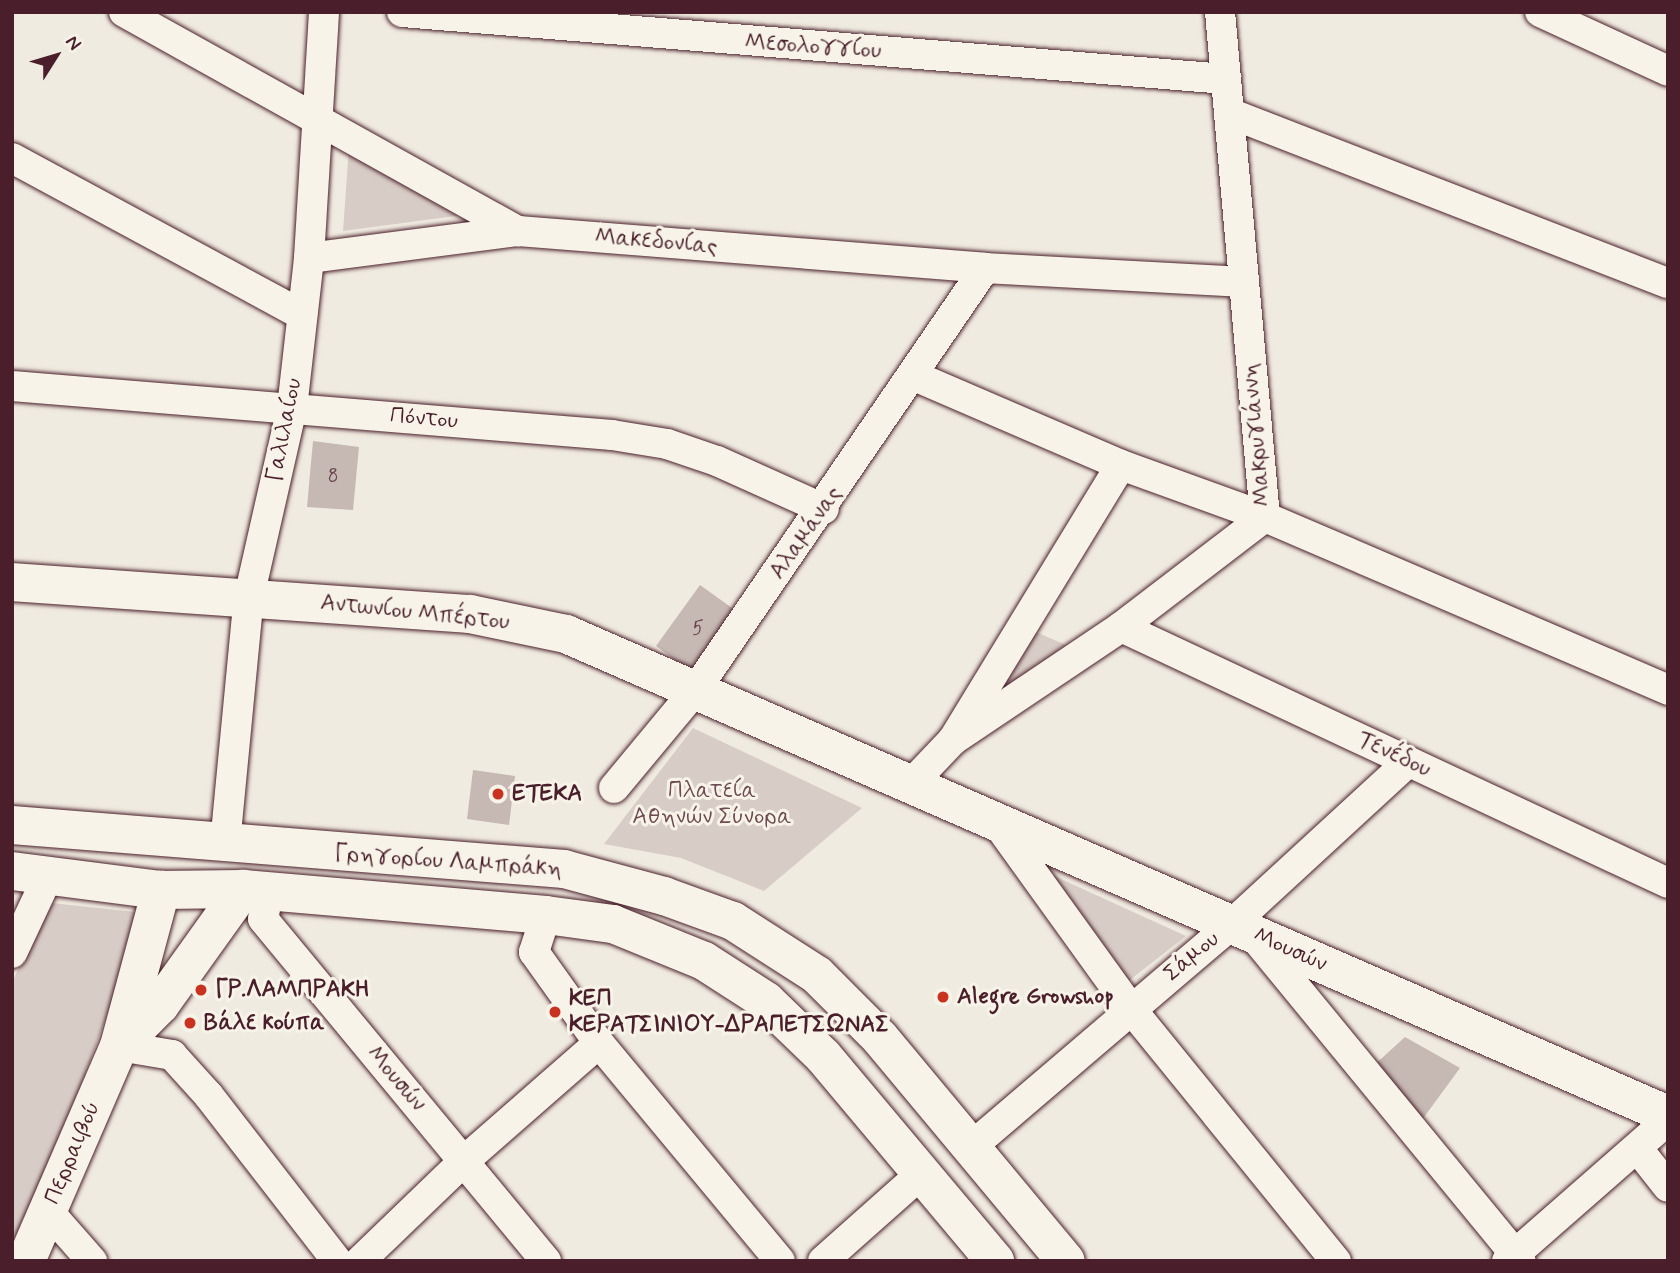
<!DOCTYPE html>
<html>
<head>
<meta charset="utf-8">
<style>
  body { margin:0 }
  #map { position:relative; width:1680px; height:1273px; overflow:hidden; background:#f0ebe0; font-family:Mynerve,sans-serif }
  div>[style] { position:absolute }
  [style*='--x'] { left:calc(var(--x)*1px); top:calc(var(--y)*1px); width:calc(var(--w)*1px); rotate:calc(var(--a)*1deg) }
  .green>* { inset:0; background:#d8cdc6 }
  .building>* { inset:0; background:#c6b8b3 }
  .roads { filter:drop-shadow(0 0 2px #4a1f2b) drop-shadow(0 0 2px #4a1f2b) }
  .street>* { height:30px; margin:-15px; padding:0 15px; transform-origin:15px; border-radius:15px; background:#f7f3e8 }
  .secondary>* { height:38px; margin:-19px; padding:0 19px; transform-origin:19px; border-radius:19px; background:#f7f3e8 }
  .dots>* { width:19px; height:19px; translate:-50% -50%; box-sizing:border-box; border:4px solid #f7f3e8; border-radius:50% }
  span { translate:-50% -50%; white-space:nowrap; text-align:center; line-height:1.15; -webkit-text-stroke:6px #f7f3e8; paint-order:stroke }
  .number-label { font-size:19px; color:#69454d }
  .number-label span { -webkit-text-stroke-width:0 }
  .street-label { font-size:23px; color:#4a1f2b }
  .park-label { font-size:23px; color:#6e4a52 }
  .poi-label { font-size:23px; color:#4a1f2b; font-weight:700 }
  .left { translate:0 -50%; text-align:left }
  .frame { position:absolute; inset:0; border:14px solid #4a1f2b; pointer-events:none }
  .north { position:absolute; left:21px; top:21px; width:70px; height:70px; -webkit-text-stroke:5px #f7f3e8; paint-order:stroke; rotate:53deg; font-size:19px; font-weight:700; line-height:28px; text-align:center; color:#4a1f2b }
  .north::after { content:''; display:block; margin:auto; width:24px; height:32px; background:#4a1f2b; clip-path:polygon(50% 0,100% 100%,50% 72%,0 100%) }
</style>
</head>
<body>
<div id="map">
  <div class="green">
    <i style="clip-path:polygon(349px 147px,463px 215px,343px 231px)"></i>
    <i style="clip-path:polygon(1029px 629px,1066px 645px,984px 702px)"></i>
    <i style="clip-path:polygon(693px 728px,862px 808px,764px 891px,681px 858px,604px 844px)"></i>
    <i style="clip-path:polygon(1039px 869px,1186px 936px,1126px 983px)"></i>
    <i style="clip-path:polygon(51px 903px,145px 913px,68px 1120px,12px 1243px,12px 982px)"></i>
  </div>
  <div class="building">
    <i style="clip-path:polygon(313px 441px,359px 447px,353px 510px,307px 507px)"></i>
    <i style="clip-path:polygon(700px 585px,739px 613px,694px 674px,656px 646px)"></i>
    <i style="clip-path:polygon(473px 770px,515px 776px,509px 825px,467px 819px)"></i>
    <i style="clip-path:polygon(1405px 1037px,1460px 1068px,1419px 1124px,1371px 1068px)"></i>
  </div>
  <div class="roads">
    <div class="street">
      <i style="--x:124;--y:12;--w:451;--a:29.1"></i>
      <i style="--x:518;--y:231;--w:468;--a:4.5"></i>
      <i style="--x:985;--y:268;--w:259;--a:3.1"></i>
      <i style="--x:402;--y:12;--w:827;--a:4.65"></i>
      <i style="--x:1220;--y:12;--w:507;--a:84.91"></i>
      <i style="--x:1540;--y:12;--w:141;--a:24.7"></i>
      <i style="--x:1229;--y:113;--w:471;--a:21.2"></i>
      <i style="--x:12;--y:158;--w:330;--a:28.4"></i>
      <i style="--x:309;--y:258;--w:211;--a:-7.4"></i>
      <i style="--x:912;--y:375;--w:228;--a:23.3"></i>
      <i style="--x:1121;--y:465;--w:153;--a:19.9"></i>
      <i style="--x:1265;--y:517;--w:439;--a:23.2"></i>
      <i style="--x:12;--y:386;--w:602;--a:4.67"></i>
      <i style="--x:612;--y:435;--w:56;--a:9.3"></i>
      <i style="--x:667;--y:444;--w:53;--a:18.8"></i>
      <i style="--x:717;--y:461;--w:117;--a:24.2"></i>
      <i style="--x:1121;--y:627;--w:604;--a:25.08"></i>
      <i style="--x:953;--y:740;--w:202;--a:-33.9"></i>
      <i style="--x:1121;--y:627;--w:181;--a:-37.4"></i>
      <i style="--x:912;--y:783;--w:59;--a:-46.4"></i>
      <i style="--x:953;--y:740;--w:322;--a:-58.6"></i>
      <i style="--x:614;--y:788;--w:130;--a:-50.3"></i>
      <i style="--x:697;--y:688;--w:509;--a:-55.56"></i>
      <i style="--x:994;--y:819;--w:234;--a:54.2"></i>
      <i style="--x:1131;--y:1009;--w:325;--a:50.9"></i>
      <i style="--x:225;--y:844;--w:248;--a:-84.5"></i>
      <i style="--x:249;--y:597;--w:194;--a:-77.2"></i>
      <i style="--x:292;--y:408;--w:151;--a:-83.5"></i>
      <i style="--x:309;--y:258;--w:246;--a:-86.5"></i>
      <i style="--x:268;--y:892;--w:27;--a:100"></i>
      <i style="--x:263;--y:919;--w:444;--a:50.4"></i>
      <i style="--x:546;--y:915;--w:39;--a:108"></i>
      <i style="--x:534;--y:952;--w:112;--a:54.5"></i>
      <i style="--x:599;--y:1043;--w:283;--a:50.3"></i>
      <i style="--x:1252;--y:934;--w:423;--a:50.6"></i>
      <i style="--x:12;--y:953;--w:87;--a:-64.9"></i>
      <i style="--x:119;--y:1046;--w:54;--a:9.6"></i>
      <i style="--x:172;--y:1055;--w:55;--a:47.9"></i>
      <i style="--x:209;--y:1096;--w:209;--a:52.2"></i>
      <i style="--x:971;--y:1147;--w:343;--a:-40.5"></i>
      <i style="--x:1232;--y:924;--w:239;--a:-42.6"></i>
      <i style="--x:1638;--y:1149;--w:48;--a:51.7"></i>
      <i style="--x:48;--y:1211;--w:67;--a:48.7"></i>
      <i style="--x:360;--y:1261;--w:144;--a:-43.9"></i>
      <i style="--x:464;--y:1161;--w:179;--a:-41.2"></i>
      <i style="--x:823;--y:1261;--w:131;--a:-41.6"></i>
      <i style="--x:1507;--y:1261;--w:214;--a:-41.2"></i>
    </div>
    <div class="secondary">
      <i style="--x:12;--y:582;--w:459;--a:4"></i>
      <i style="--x:470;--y:614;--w:98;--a:11.8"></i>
      <i style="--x:566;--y:634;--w:1202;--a:23.58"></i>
      <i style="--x:12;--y:825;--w:554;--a:4.56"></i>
      <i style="--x:564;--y:869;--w:104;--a:15.1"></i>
      <i style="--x:664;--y:896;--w:73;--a:19.9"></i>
      <i style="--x:733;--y:921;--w:100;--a:32.7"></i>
      <i style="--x:817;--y:975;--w:89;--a:45"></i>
      <i style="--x:880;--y:1038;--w:290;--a:50.2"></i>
      <i style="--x:12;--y:871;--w:150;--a:7.3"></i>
      <i style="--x:161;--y:890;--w:82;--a:-0.7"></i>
      <i style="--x:243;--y:889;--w:304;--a:4.9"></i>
      <i style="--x:546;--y:915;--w:68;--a:7.7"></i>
      <i style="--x:613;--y:924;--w:98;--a:22.1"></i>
      <i style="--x:704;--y:961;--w:74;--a:32.8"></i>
      <i style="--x:766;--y:1001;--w:79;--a:44"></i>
      <i style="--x:823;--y:1056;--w:268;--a:50"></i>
      <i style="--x:121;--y:1044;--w:55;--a:-45"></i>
      <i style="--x:160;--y:1005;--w:143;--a:-54.4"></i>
      <i style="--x:26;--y:1261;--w:234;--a:-66.6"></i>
      <i style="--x:119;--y:1046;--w:162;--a:-74.9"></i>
    </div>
  </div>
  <div class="dots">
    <i style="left:498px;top:794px;background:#c8321e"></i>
    <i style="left:201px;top:990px;background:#c8321e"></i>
    <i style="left:943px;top:997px;background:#c8321e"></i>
    <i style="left:555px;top:1012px;background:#c8321e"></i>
    <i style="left:190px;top:1023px;background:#c8321e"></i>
  </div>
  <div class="number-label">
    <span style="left:333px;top:477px">8</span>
    <span style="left:698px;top:629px">5</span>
  </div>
  <div class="street-label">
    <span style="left:813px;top:47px;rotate:4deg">Μεσολογγίου</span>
    <span style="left:656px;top:242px;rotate:5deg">Μακεδονίας</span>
    <span style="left:424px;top:419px;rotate:5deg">Πόντου</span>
    <span style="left:285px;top:430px;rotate:-79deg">Γαλιλαίου</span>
    <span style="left:1257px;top:435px;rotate:-95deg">Μακρυγιάννη</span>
    <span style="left:806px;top:533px;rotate:-55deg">Αλαμάνας</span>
    <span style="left:415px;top:613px;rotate:6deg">Αντωνίου Μπέρτου</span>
    <span style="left:1394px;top:755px;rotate:25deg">Τενέδου</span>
    <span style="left:448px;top:862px;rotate:4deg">Γρηγορίου Λαμπράκη</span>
    <span style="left:1290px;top:950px;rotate:24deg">Μουσών</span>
    <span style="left:1192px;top:957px;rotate:-40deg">Σάμου</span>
    <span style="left:396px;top:1079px;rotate:50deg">Μουσών</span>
    <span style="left:73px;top:1153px;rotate:-67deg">Περραιβού</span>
  </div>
  <div class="park-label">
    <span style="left:712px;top:804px">Πλατεία<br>Αθηνών Σύνορα</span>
  </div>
  <div class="poi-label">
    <span class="left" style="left:512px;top:794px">ΕΤΕΚΑ</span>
    <span class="left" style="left:215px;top:990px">ΓΡ.ΛΑΜΠΡΑΚΗ</span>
    <span class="left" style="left:957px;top:997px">Alegre Growshop</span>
    <span class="left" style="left:569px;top:1012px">ΚΕΠ<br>ΚΕΡΑΤΣΙΝΙΟΥ-ΔΡΑΠΕΤΣΩΝΑΣ</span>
    <span class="left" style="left:204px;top:1023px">Βάλε κούπα</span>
  </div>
  <div class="frame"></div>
  <div class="north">N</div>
</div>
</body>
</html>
